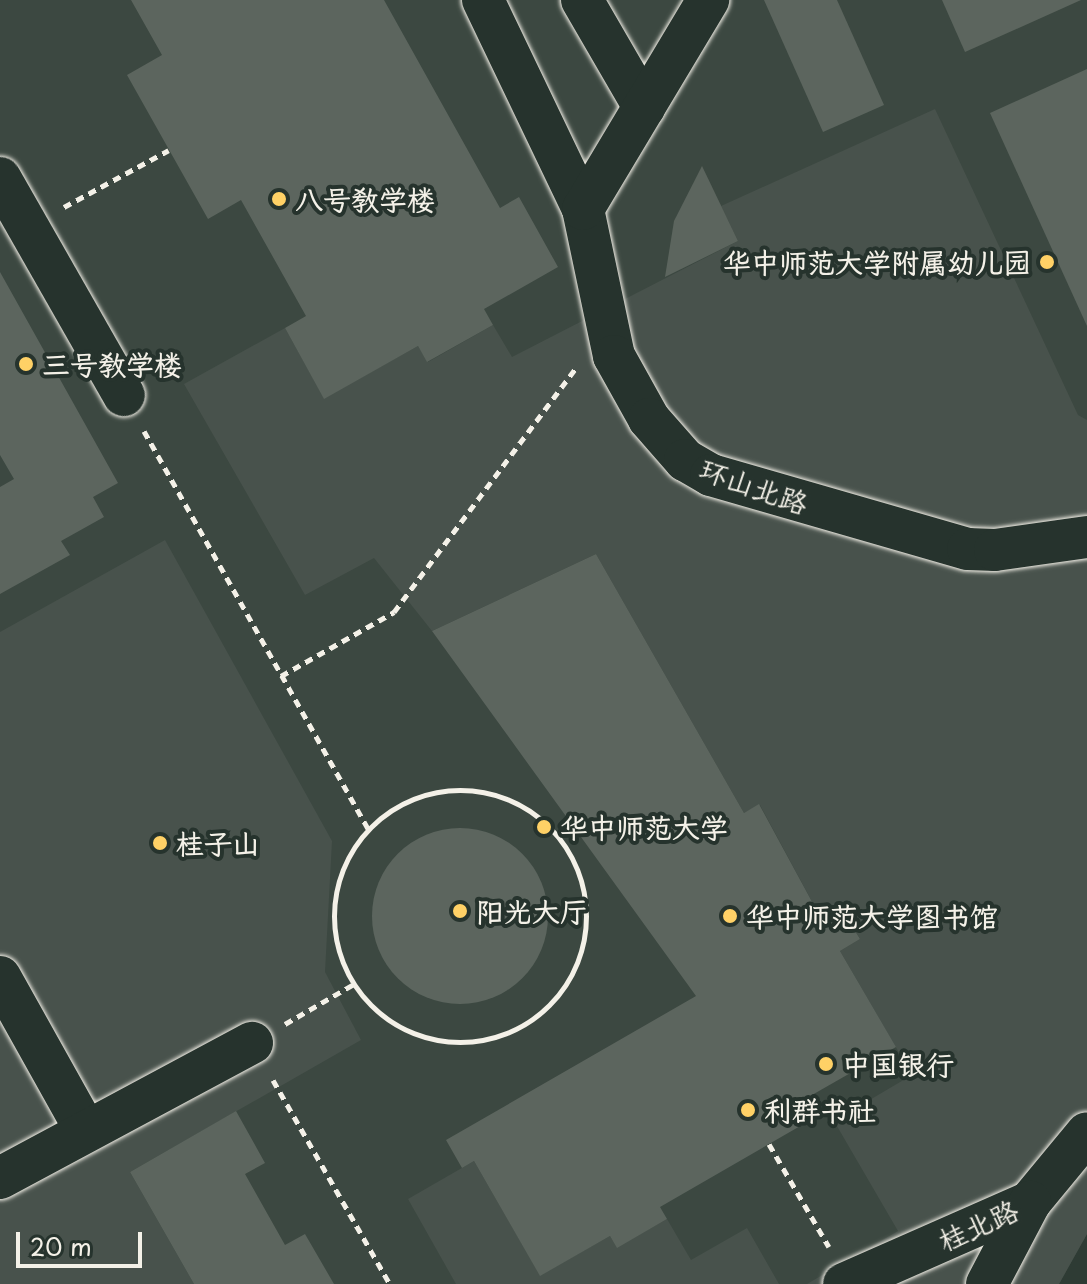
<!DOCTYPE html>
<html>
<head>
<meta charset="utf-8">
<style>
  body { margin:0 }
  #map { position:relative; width:1087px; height:1284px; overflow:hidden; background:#2e3b34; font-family:"Playpen Sans","LXGW WenKai TC",sans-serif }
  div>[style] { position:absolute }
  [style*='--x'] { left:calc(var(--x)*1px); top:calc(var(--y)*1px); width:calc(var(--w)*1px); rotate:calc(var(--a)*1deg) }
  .built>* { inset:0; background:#3c4841 }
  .green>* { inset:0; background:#48524c }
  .building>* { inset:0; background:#5c655e }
  .round { border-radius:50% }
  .path>* { height:5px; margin-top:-2.5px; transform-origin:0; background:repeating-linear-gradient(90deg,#f4f1e8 0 8px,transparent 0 14px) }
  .path>.ring { margin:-2.5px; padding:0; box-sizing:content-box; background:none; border:5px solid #f4f1e8; border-radius:50% }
  .roads { filter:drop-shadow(0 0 2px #f4f1e8) drop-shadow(0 0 2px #f4f1e8) }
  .minor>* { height:42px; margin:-21px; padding:0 21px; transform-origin:21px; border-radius:21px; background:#26332d }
  .dots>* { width:22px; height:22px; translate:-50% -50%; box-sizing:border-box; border:4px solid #26332d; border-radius:50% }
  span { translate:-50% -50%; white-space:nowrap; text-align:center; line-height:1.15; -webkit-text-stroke:8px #26332d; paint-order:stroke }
  .poi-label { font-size:28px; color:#f4f1e8; font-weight:700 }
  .left { translate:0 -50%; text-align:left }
  .right { translate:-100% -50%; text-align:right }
  .street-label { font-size:28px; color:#f4f1e8 }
  .scale { position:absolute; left:16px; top:1232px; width:126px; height:36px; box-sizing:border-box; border:4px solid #f4f1e8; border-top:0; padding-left:10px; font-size:24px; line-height:28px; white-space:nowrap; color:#f4f1e8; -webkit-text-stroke:6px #26332d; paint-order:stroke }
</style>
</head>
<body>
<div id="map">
  <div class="built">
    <i style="clip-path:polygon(0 0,1087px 0,1087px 1234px,1059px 1284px,0 1284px)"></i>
  </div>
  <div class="green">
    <i style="clip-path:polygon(935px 109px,1078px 415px,1087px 420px,1087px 1234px,1059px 1284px,807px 1284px,898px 1231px,834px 1121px,912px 1075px,840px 951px,860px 939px,844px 911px,823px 922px,760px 805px,744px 813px,596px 554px,432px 631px,374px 558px,305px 595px,184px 384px,285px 328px,324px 398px,418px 346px,428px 362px,493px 325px,512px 357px,738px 241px,721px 206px)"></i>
    <i style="clip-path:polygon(165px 540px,332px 841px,325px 972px,361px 1040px,130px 1172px,194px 1284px,0 1284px,0 632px)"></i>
    <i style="clip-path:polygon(474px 1161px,540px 1275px,610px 1236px,617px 1247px,667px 1219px,691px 1260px,747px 1228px,779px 1284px,456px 1284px,408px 1199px)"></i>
  </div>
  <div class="building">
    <i style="clip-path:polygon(131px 0,384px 0,500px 208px,519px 197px,558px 267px,484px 309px,493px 325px,427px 362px,418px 346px,324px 399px,285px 328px,306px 316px,241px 200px,208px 219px,127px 75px,162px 55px)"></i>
    <i style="clip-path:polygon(764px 0,837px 0,884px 105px,823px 132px)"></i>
    <i style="clip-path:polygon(942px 0,1081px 0,965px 52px)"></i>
    <i style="clip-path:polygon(1087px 69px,1087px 326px,990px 113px)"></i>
    <i style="clip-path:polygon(702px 166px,738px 241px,665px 277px,674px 221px)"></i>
    <i style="clip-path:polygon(0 272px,118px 483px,93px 497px,104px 517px,61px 541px,70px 555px,0 594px,0 487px,14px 479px,0 455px)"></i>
    <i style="clip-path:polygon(596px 554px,744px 813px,759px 804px,823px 922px,843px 911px,860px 939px,840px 951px,896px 1047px,791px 1107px,802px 1125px,660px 1207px,667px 1219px,617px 1248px,610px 1236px,540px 1276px,474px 1161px,462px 1168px,446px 1140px,696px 996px,432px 631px)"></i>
    <i class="round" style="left:372px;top:828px;width:176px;height:176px"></i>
    <i style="clip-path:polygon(236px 1111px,265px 1163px,245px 1174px,285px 1245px,305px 1234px,334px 1284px,194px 1284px,130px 1172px)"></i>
  </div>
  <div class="path">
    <i style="--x:64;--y:207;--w:119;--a:-28.5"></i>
    <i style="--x:144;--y:431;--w:457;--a:60.6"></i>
    <i style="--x:281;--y:676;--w:130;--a:-29.5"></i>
    <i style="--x:394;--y:612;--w:304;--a:-53.3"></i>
    <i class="ring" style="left:334px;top:790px;width:247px;height:247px"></i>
    <i style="--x:285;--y:1024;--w:80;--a:-30.1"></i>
    <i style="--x:273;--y:1080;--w:235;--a:60.2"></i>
    <i style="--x:769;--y:1144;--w:119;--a:59.8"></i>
  </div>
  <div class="roads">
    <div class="minor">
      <i style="--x:483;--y:0;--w:232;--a:64.4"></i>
      <i style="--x:583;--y:209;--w:150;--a:78.1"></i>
      <i style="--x:614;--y:356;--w:72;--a:60.9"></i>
      <i style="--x:649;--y:419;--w:55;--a:48.7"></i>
      <i style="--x:685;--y:460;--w:30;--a:30"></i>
      <i style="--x:711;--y:475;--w:267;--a:16.1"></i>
      <i style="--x:968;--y:549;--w:27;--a:2"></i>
      <i style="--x:995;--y:550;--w:93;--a:-8"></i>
      <i style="--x:582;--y:0;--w:124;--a:59.9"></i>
      <i style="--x:0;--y:178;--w:250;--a:60.3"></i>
      <i style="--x:583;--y:209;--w:244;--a:-59.1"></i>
      <i style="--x:0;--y:977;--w:176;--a:60.8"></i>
      <i style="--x:0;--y:1178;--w:286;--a:-28.2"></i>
      <i style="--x:844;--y:1284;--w:203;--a:-23.8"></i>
      <i style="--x:1030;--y:1202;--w:89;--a:-50.4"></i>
      <i style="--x:987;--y:1284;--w:93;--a:-62.3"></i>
    </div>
  </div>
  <div class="dots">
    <i style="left:279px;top:199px;background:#ffd166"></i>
    <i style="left:1047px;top:262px;background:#ffd166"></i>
    <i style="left:26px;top:364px;background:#ffd166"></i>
    <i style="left:544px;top:827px;background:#ffd166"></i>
    <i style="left:160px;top:843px;background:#ffd166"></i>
    <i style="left:460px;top:911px;background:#ffd166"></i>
    <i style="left:730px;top:916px;background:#ffd166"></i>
    <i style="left:826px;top:1064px;background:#ffd166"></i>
    <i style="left:748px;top:1110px;background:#ffd166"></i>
  </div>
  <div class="poi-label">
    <span class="left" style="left:295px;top:199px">八号教学楼</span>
    <span class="right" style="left:1031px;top:262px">华中师范大学附属幼儿园</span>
    <span class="left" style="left:42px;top:364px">三号教学楼</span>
    <span class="left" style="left:560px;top:827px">华中师范大学</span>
    <span class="left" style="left:176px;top:843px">桂子山</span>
    <span class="left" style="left:476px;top:911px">阳光大厅</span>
    <span class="left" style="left:746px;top:916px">华中师范大学图书馆</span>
    <span class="left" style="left:842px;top:1064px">中国银行</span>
    <span class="left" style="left:764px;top:1110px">利群书社</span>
  </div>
  <div class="street-label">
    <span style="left:754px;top:486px;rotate:19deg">环山北路</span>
    <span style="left:978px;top:1225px;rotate:-24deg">桂北路</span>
  </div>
  <div class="scale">20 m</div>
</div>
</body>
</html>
